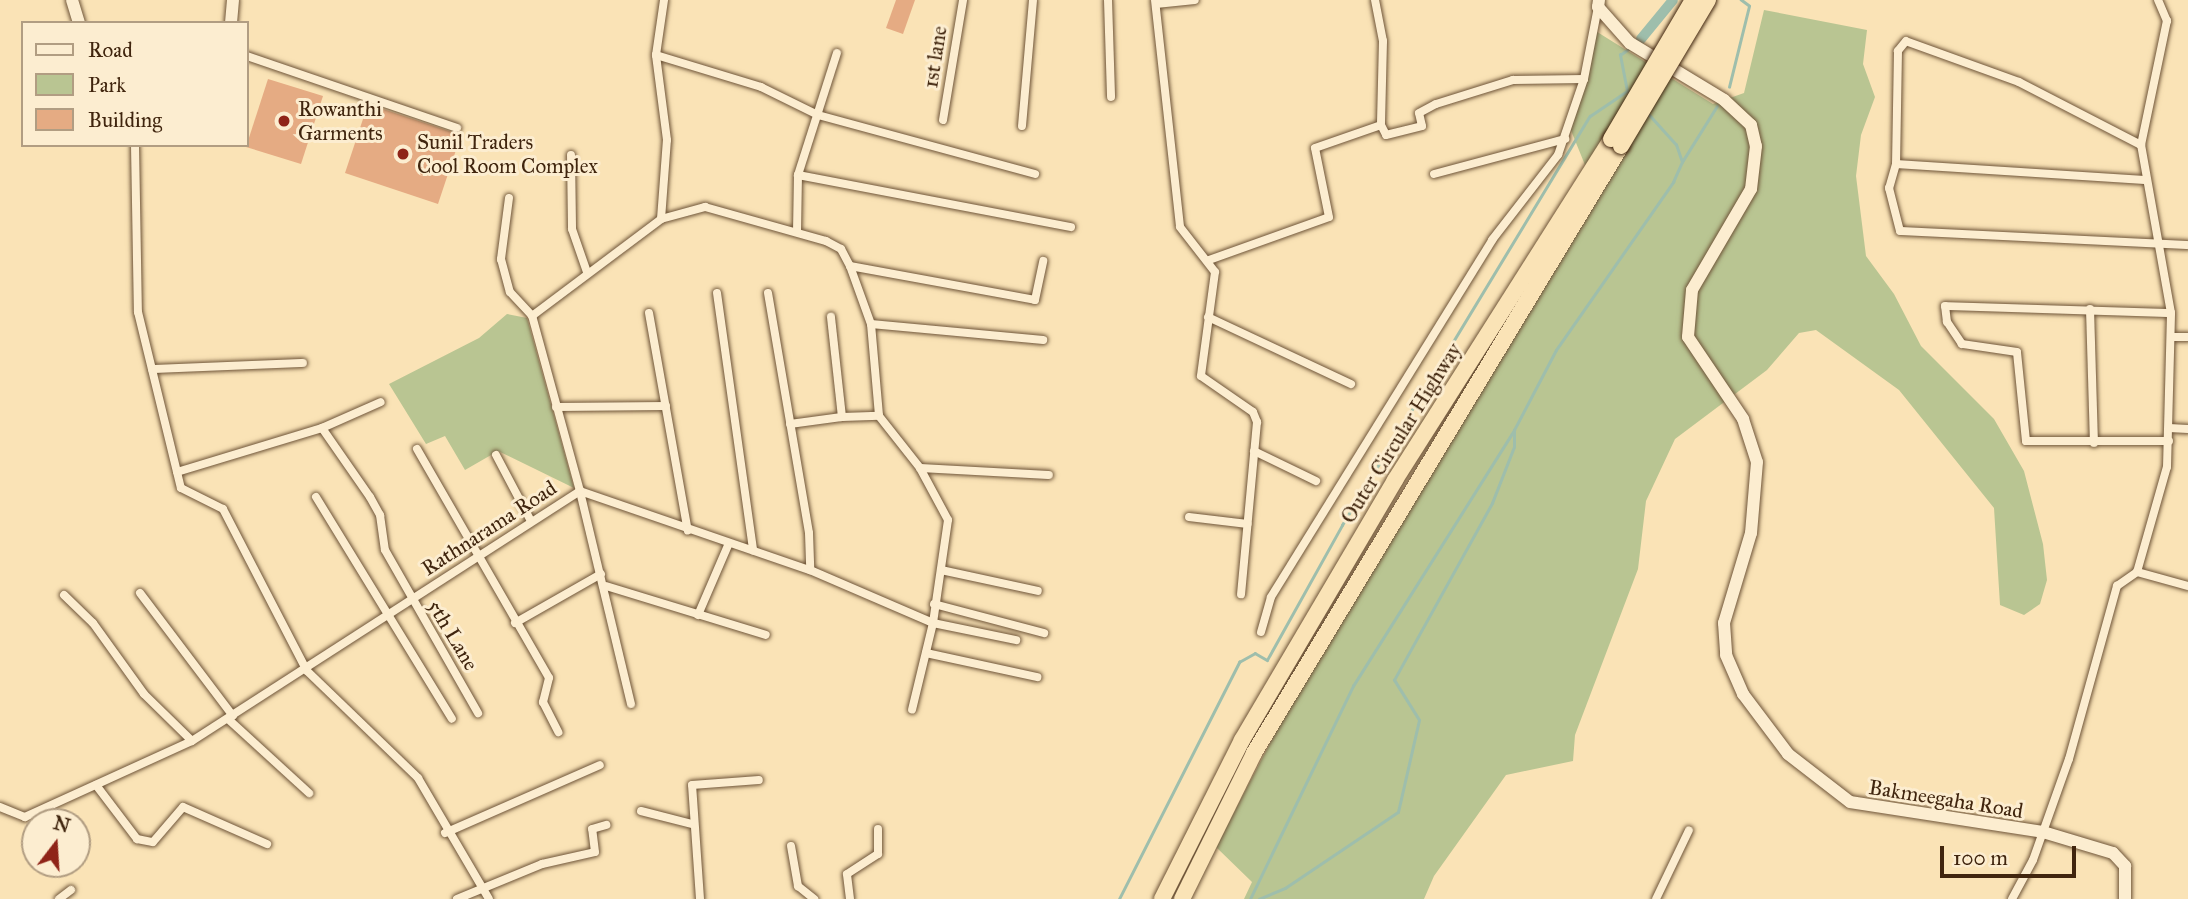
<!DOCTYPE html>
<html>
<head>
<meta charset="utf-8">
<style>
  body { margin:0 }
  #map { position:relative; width:2188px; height:899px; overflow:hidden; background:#fae3b6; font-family:"IM FELL Great Primer",serif }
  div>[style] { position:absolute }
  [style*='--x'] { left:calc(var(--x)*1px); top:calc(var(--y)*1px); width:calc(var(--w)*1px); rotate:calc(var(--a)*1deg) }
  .green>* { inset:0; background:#b9c592 }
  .stream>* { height:2.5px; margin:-1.25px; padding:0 1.25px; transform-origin:1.25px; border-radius:1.25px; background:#9ebeac }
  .canal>* { height:10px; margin:-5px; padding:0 5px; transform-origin:5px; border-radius:5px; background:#9ebeac }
  .building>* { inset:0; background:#e5ab83 }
  .roads { filter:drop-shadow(0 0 2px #6e5438) drop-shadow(0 0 2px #6e5438) }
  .street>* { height:8px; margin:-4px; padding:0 4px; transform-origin:4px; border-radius:4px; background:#fcedd0 }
  .secondary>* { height:12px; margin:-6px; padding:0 6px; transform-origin:6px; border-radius:6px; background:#fcedd0 }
  .highway>* { height:16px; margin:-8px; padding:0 8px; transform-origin:8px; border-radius:8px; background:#fae3b6 }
  .bridges { filter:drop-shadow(0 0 2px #40250e) drop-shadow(0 0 2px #40250e) }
  .highway-bridge>* { height:16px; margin:-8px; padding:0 8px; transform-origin:8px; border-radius:8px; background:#fae3b6 }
  .dots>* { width:19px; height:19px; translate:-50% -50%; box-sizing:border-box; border:4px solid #fcedd0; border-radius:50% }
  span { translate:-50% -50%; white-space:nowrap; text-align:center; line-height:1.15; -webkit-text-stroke:6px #fcedd0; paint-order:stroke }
  .street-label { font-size:21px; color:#40250e }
  .poi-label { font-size:21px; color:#40250e }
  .left { translate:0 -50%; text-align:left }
  .legend { position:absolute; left:21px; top:21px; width:228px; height:126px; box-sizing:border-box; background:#fcedd0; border:2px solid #b19d82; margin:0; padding:9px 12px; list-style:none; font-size:21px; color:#40250e }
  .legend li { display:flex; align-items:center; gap:14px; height:35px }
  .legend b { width:35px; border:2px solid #b19d82 }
  .north { position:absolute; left:21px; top:808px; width:70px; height:70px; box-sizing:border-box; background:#fcedd0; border:2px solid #b19d82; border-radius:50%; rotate:17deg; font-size:19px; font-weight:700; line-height:28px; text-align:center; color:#40250e }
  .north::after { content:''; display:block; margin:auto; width:24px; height:32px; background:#8f2418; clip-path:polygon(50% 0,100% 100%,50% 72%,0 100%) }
  .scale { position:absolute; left:1940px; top:846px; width:136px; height:32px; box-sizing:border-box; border:4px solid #40250e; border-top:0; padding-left:9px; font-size:21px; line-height:24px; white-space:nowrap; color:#40250e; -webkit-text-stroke:5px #fcedd0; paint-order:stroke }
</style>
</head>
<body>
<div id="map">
  <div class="green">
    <i style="clip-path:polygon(1764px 10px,1867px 30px,1863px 64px,1875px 97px,1861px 135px,1856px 176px,1866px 256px,1894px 294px,1921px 346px,1994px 419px,2024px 471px,2043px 544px,2047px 580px,2040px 604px,2024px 615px,2000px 605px,1994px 508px,1899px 390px,1816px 330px,1799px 333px,1767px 370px,1675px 439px,1646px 501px,1638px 569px,1575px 735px,1573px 761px,1506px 775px,1434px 876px,1424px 899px,1244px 899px,1252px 882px,1216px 847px,1279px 726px,1598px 197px,1570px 128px,1594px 30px,1713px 104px,1744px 93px)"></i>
    <i style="clip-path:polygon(507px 314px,527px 318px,574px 488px,498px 451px,465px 470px,445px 436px,426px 444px,389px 384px,479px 338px)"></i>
  </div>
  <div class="stream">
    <i style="--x:1729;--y:87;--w:83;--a:-76.1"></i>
    <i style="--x:1749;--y:6;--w:10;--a:-143"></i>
    <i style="--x:1682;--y:162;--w:66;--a:-58"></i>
    <i style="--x:1119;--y:899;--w:266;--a:-63.1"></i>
    <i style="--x:1239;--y:662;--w:18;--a:-29"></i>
    <i style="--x:1255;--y:653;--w:14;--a:30"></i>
    <i style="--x:1267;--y:660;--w:154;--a:-60.9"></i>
    <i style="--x:1342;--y:525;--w:478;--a:-58.8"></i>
    <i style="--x:1590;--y:116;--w:45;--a:-34"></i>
    <i style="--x:1627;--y:91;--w:37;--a:-101"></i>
    <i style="--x:1620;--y:55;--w:14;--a:-36"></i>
    <i style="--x:1250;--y:899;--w:237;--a:-64.2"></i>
    <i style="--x:1353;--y:686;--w:302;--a:-57.8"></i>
    <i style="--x:1514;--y:430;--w:90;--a:-62.3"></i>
    <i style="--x:1556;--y:350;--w:205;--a:-55.1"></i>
    <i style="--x:1673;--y:182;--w:22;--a:-66"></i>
    <i style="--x:1682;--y:162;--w:18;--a:-109"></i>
    <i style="--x:1676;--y:145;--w:42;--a:-132.1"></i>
    <i style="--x:1259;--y:899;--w:28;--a:-23"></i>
    <i style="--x:1285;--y:888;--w:136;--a:-33.9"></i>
    <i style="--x:1398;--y:812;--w:94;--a:-77.1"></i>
    <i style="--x:1419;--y:720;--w:47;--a:-122"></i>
    <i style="--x:1394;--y:680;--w:202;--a:-61"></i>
    <i style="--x:1492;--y:503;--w:60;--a:-68.6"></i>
    <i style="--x:1514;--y:447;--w:17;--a:-90"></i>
  </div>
  <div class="canal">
    <i style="--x:1641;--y:39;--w:50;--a:-50.6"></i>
  </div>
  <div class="building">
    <i style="clip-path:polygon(896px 0,915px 0,903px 34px,886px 28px)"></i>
    <i style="clip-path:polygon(268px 79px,323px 96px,301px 164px,246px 147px)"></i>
    <i style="clip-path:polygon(368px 104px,461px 135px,438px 204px,345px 173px)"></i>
  </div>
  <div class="roads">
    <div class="street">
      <i style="--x:1108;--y:0;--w:97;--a:88.2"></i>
      <i style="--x:1155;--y:0;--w:228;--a:83.7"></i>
      <i style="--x:1180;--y:227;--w:57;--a:52.1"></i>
      <i style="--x:1215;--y:272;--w:105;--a:97.7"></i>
      <i style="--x:1201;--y:376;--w:63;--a:34.7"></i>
      <i style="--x:1253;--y:412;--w:11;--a:68"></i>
      <i style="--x:1257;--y:422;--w:173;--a:95.3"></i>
      <i style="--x:1375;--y:0;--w:42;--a:79"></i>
      <i style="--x:1383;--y:41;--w:84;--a:91.4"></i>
      <i style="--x:1381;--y:125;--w:11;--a:63"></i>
      <i style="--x:1386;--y:135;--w:37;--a:-14"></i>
      <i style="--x:1422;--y:126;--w:13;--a:-103"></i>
      <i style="--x:1419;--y:113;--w:19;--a:-28"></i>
      <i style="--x:1436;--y:104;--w:81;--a:-17.3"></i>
      <i style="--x:1513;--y:80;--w:71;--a:-0.8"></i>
      <i style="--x:1156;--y:4;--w:39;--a:-6"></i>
      <i style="--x:656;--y:55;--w:110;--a:16.9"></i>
      <i style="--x:761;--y:87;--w:64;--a:26.2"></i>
      <i style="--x:818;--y:115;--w:225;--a:15.2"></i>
      <i style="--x:247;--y:56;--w:222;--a:18.9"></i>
      <i style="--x:943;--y:120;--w:122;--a:-80.5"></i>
      <i style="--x:1022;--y:126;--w:126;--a:-85"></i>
      <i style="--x:135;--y:145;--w:167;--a:89"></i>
      <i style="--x:138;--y:312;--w:181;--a:76.3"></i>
      <i style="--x:181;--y:488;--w:47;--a:26.6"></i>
      <i style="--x:223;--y:509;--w:182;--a:62.6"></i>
      <i style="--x:307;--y:671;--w:154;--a:43.9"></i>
      <i style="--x:418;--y:778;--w:140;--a:59.6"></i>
      <i style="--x:2141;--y:145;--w:137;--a:-152.7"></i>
      <i style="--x:2019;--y:82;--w:120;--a:-160.1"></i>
      <i style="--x:1906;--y:41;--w:13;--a:129"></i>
      <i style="--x:1898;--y:51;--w:113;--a:91"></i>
      <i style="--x:1896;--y:164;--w:25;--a:106"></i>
      <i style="--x:1889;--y:188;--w:44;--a:75.7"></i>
      <i style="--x:1900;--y:231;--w:288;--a:2.8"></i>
      <i style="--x:571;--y:155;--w:74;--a:89.2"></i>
      <i style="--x:572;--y:229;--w:46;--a:70.8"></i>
      <i style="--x:1896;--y:164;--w:249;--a:3.7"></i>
      <i style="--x:1434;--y:174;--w:136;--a:-15"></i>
      <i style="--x:798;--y:175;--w:278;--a:10.8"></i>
      <i style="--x:509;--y:198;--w:62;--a:97.5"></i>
      <i style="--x:501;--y:259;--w:34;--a:75"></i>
      <i style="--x:510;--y:292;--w:33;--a:47"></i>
      <i style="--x:661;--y:219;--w:46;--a:-15.3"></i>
      <i style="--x:705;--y:207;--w:126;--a:15.7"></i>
      <i style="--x:826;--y:241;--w:17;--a:28"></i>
      <i style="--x:841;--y:249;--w:19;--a:62"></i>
      <i style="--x:850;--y:266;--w:62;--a:70.1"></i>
      <i style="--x:871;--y:324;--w:92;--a:85"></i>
      <i style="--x:879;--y:416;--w:66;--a:51.7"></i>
      <i style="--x:920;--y:468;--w:59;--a:61.7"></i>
      <i style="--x:948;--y:520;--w:104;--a:98.3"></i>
      <i style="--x:933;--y:623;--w:89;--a:103.6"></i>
      <i style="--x:797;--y:232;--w:57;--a:-89"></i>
      <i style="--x:798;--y:175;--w:128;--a:-72.3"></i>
      <i style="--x:1209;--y:260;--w:127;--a:-19.7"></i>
      <i style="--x:1329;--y:217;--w:70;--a:-101.5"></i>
      <i style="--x:1315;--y:148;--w:70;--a:-19.2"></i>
      <i style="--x:850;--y:266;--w:188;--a:10.4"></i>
      <i style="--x:1035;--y:300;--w:40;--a:-78"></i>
      <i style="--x:717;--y:293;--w:260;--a:82"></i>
      <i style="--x:768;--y:293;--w:243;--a:80.3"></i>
      <i style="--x:809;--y:533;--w:37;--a:88"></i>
      <i style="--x:2090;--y:309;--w:134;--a:88.3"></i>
      <i style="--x:649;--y:313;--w:221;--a:79.9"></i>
      <i style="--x:1208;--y:317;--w:158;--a:25.1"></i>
      <i style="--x:871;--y:324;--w:173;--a:5.3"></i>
      <i style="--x:2172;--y:337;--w:16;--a:0"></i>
      <i style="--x:152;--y:369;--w:151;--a:-2.3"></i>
      <i style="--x:556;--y:407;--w:110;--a:-0.5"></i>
      <i style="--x:842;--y:417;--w:37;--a:-2"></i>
      <i style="--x:790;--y:424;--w:52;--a:-7.7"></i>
      <i style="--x:842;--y:417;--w:101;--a:-96.3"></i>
      <i style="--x:322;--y:428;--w:84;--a:55.2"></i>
      <i style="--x:370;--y:497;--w:21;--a:61"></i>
      <i style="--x:380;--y:515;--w:35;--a:82"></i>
      <i style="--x:385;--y:550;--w:188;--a:60.3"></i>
      <i style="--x:2169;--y:428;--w:19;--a:3"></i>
      <i style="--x:2169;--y:441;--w:143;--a:180"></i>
      <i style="--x:2026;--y:441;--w:89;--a:-95.8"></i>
      <i style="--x:2017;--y:352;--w:56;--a:-171.7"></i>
      <i style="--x:1962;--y:344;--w:27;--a:-124"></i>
      <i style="--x:1947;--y:322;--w:16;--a:-97"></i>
      <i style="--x:1945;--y:306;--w:226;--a:1.8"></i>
      <i style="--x:417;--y:449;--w:264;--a:60"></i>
      <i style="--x:549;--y:678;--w:25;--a:104"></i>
      <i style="--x:543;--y:702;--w:34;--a:63"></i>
      <i style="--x:1254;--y:451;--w:69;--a:25.8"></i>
      <i style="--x:496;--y:455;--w:75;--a:62.1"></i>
      <i style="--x:920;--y:468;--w:129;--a:3.1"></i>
      <i style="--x:177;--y:472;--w:152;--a:-16.9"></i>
      <i style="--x:322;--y:428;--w:64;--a:-23.8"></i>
      <i style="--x:316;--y:497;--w:260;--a:58.5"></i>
      <i style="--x:1189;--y:517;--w:59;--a:6.8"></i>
      <i style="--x:941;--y:570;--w:99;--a:12.2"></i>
      <i style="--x:2137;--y:572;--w:53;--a:15.4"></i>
      <i style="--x:606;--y:586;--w:167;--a:17"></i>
      <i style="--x:140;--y:593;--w:154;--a:52.9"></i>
      <i style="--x:64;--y:595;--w:40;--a:44"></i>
      <i style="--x:93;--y:623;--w:87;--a:54.3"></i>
      <i style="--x:144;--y:694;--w:67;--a:44.4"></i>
      <i style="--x:934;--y:604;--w:114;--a:14.8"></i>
      <i style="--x:698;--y:615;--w:78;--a:-66.7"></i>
      <i style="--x:515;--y:623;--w:99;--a:-29.7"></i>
      <i style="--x:1261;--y:632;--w:36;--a:-74"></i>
      <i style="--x:1271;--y:597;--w:420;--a:-58.2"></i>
      <i style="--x:1492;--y:240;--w:108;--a:-52.2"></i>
      <i style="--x:1558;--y:155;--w:80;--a:-71.1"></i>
      <i style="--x:1584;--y:79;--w:73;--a:-79"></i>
      <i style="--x:926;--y:653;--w:114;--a:12.2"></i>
      <i style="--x:631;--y:704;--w:219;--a:-103.5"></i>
      <i style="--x:580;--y:491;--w:243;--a:19"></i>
      <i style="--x:810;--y:570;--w:134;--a:23.3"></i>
      <i style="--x:933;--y:623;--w:85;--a:11.6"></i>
      <i style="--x:228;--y:719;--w:110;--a:42.4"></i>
      <i style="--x:96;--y:785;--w:68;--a:52.8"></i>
      <i style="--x:137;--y:839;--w:16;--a:11"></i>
      <i style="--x:153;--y:842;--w:46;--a:-49.4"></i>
      <i style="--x:183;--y:807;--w:92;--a:23.8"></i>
      <i style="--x:0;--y:807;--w:27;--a:22"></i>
      <i style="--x:25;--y:817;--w:183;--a:-24.5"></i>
      <i style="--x:192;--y:741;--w:462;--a:-32.8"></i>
      <i style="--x:580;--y:491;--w:181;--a:-105.3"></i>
      <i style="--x:532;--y:316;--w:161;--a:-36.9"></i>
      <i style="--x:661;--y:219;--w:79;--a:-85.7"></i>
      <i style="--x:667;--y:140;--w:86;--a:-97.4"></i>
      <i style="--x:656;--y:55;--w:56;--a:-81.7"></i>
      <i style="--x:641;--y:811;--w:53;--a:14.3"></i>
      <i style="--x:445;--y:833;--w:169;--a:-23.7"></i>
      <i style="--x:791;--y:846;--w:41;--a:80.1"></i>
      <i style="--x:798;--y:886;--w:21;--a:39"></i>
      <i style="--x:59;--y:899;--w:15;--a:-37"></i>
      <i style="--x:457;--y:899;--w:92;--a:-22.4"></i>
      <i style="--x:542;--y:864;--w:54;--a:-12.8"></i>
      <i style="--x:595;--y:852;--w:23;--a:-97"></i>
      <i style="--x:592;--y:829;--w:15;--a:-16"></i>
      <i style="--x:700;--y:899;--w:114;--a:-94"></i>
      <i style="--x:692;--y:785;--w:67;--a:-4.3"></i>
      <i style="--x:850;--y:899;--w:25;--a:-97"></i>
      <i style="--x:847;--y:874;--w:37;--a:-33"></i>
      <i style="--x:878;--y:854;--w:25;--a:-90"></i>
      <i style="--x:1656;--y:899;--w:76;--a:-64.4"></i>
      <i style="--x:2012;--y:899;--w:44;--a:-61.7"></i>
      <i style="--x:2033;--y:860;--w:107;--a:-70.4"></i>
      <i style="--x:2069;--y:759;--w:180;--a:-74.5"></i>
      <i style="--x:2117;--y:586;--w:24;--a:-35"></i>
      <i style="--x:2137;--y:572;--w:109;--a:-74.1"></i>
      <i style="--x:2167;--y:467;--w:154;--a:-88.5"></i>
      <i style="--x:2171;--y:313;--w:171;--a:-100.1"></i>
      <i style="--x:2141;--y:145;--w:127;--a:-78.2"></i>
      <i style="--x:2167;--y:21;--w:23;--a:-113"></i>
    </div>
    <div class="secondary">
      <i style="--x:72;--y:0;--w:24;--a:73"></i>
      <i style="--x:1599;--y:0;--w:7;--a:98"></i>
      <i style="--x:1598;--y:7;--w:48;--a:48.4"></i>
      <i style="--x:1630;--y:43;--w:110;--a:31.2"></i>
      <i style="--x:1724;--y:100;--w:37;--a:43"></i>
      <i style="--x:1751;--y:125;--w:22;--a:77"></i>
      <i style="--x:1756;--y:146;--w:43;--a:96.6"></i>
      <i style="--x:1751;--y:189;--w:117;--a:120.3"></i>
      <i style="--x:1692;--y:290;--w:47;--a:94.9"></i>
      <i style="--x:1688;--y:337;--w:99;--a:56.1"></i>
      <i style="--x:1743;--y:419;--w:45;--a:72"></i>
      <i style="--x:1757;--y:462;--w:71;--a:94.8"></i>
      <i style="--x:1751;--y:533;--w:94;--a:106.7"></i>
      <i style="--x:1724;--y:623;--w:32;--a:86"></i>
      <i style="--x:1726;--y:655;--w:43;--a:66.4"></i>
      <i style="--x:1743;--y:694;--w:75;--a:53.1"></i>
      <i style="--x:1788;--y:754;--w:78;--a:37.7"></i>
      <i style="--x:1850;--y:802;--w:195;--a:8.8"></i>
      <i style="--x:2043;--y:832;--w:73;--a:16.7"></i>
      <i style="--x:2113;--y:853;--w:18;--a:47"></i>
      <i style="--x:2125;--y:866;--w:33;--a:90"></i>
      <i style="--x:231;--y:23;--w:23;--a:-85"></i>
    </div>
    <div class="highway">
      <i style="--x:1162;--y:899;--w:178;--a:-63.3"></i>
      <i style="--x:1242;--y:740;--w:302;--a:-59.5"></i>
      <i style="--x:1395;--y:480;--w:404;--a:-57.6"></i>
      <i style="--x:1182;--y:899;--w:163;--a:-63.7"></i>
      <i style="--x:1254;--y:753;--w:709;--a:-58.84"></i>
    </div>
  </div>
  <div class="bridges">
    <div class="highway-bridge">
      <i style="--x:1611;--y:139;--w:161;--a:-59.5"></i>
      <i style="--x:1621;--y:146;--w:170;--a:-59.2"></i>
    </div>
  </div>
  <div class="dots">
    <i style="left:284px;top:121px;background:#8f2418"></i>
    <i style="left:403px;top:154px;background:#8f2418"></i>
  </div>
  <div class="street-label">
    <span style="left:935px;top:57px;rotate:-81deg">1st lane</span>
    <span style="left:1401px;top:433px;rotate:-58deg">Outer Circular Highway</span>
    <span style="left:489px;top:528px;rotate:-33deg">Rathnarama Road</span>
    <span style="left:453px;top:635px;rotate:59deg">5th Lane</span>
    <span style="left:1946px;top:799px;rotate:9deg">Bakmeegaha Road</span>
  </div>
  <div class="poi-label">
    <span class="left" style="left:298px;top:121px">Rowanthi<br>Garments</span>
    <span class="left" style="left:417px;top:154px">Sunil Traders<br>Cool Room Complex</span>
  </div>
  <ul class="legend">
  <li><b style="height:9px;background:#fcedd0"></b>Road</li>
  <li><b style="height:19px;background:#b9c592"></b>Park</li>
  <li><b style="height:19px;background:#e5ab83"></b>Building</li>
  </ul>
  <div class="north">N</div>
  <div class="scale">100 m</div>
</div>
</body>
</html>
